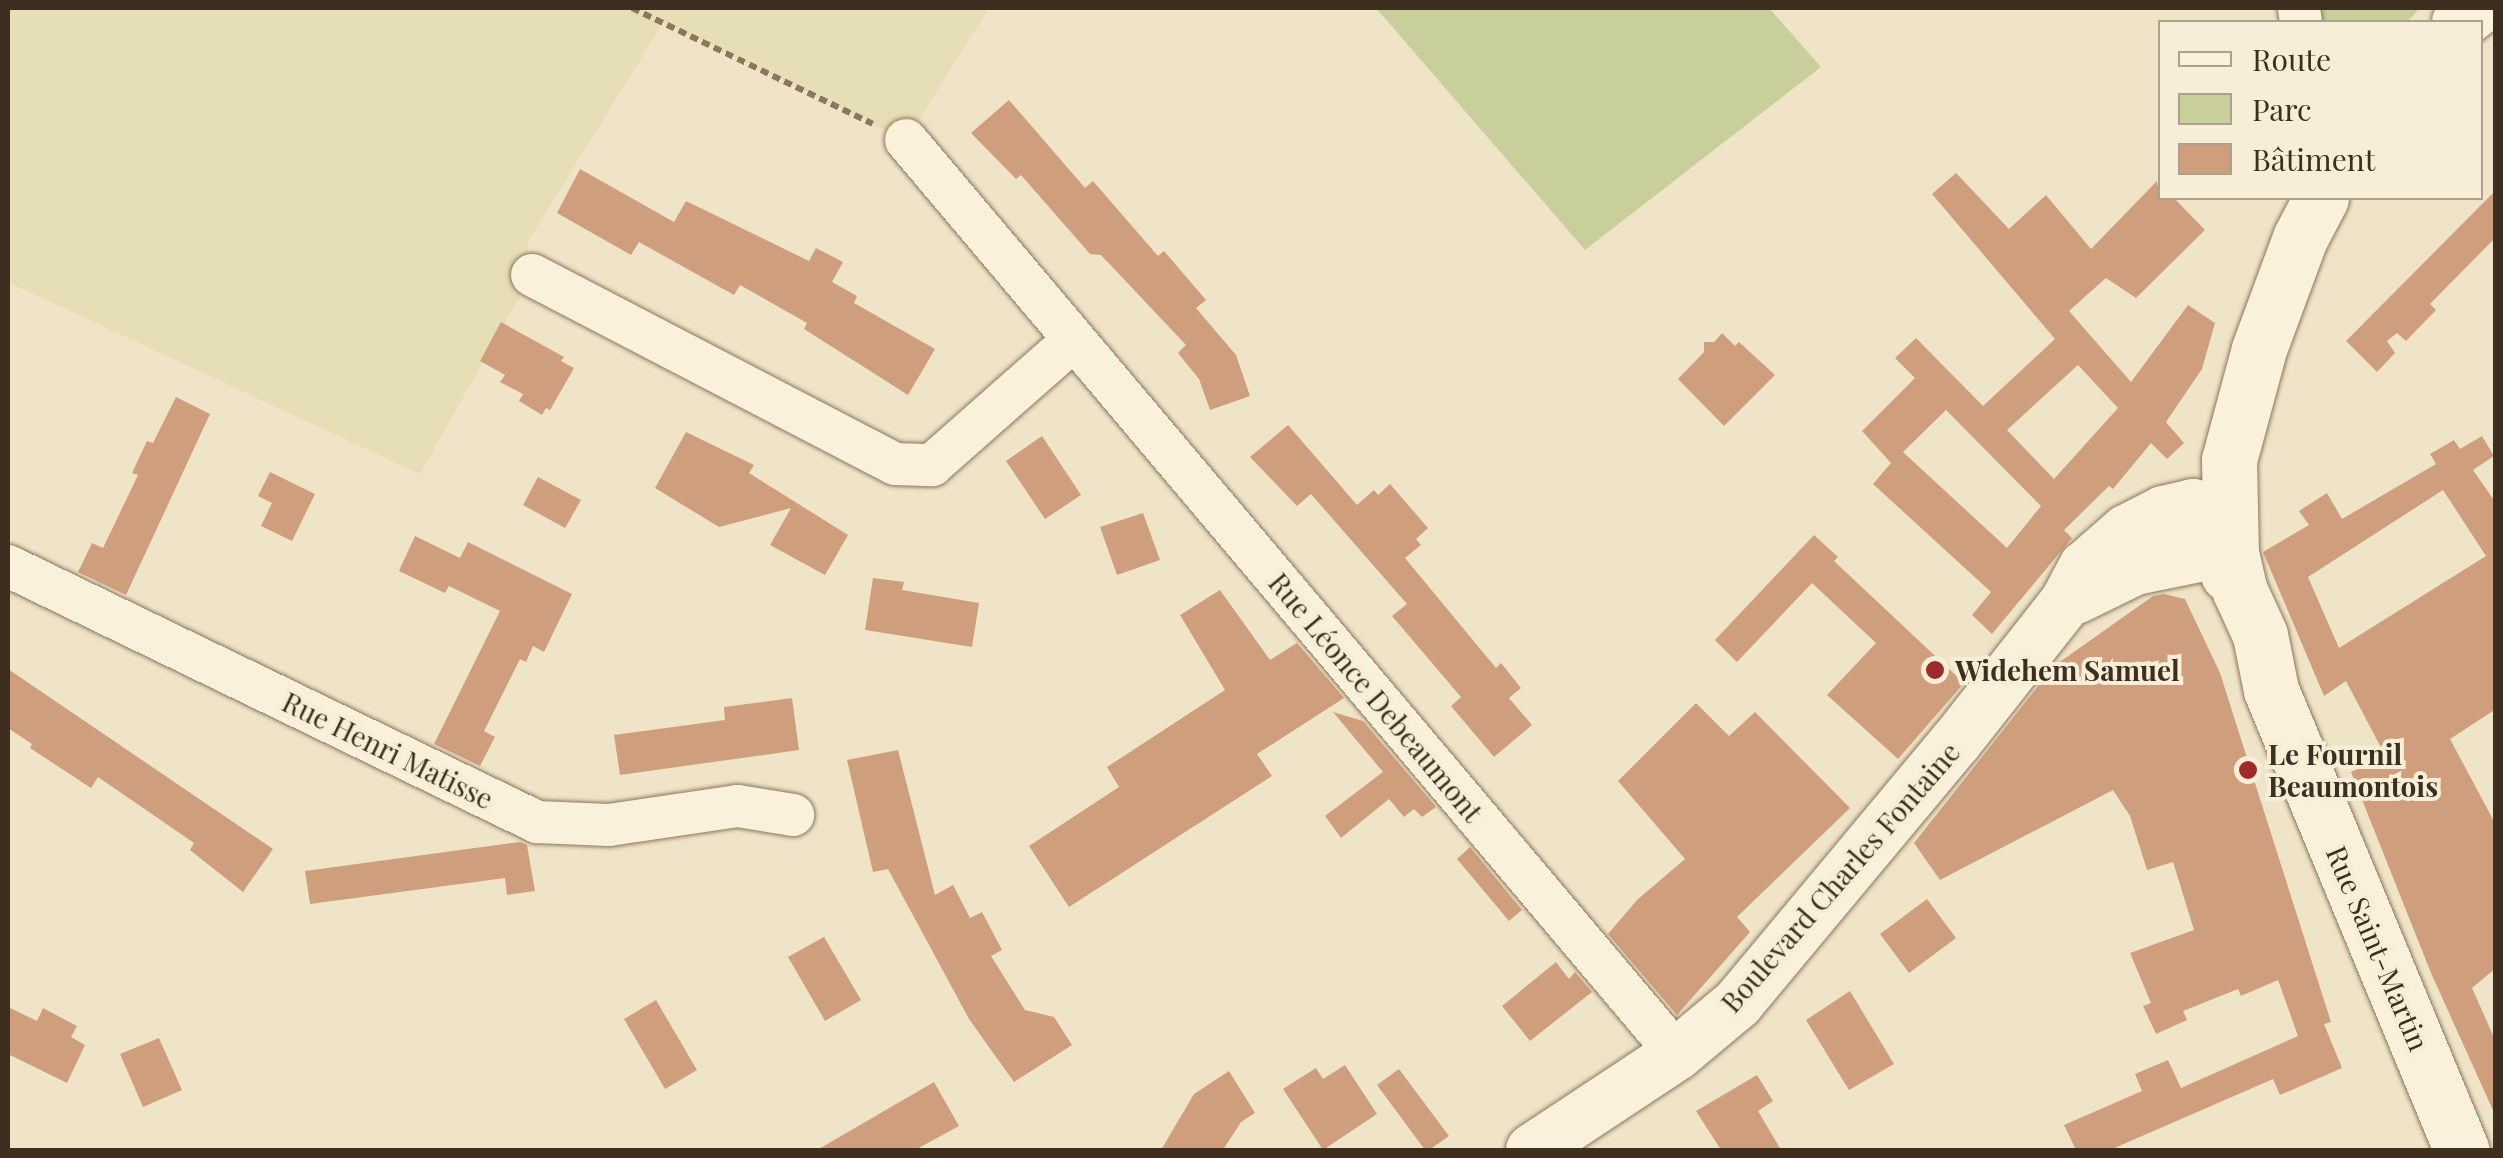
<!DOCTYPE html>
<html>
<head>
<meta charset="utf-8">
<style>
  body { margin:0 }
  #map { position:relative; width:2503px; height:1158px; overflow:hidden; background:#f0e4c8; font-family:"Playfair Display",serif }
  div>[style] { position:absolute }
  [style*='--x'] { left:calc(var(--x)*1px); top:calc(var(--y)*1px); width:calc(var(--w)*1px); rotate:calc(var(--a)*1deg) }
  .farmland>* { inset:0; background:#e6deb5 }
  .green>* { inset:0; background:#c9cf9b }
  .building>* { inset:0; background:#cf9f7d }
  .path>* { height:6px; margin-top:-3px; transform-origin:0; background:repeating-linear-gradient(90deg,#8d765c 0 8px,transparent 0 13px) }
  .roads { filter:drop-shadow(0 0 2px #8d765c) drop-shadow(0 0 2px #8d765c) }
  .minor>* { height:42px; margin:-21px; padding:0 21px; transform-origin:21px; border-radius:21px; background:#faf1dc }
  .tertiary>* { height:52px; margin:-26px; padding:0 26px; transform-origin:26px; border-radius:26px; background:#faf1dc }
  .secondary>* { height:55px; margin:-27.5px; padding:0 27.5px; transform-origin:27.5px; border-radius:27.5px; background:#faf1dc }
  .dots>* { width:28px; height:28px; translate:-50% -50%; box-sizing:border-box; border:5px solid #f7eed8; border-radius:50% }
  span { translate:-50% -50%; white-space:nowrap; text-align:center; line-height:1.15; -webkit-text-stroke:8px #f7eed8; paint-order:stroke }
  .poi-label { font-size:28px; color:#3d2e20; font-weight:700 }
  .left { translate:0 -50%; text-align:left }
  .street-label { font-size:28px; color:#3d2e20 }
  .frame { position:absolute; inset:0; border:10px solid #3d2e20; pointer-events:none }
  .legend { position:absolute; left:2158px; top:20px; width:325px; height:180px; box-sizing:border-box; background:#f7eed8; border:2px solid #ada18e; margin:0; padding:12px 18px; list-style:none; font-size:30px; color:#3d2e20 }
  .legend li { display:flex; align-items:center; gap:20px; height:50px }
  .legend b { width:50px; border:2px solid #ada18e }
</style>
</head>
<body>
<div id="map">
  <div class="farmland">
    <i style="clip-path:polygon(8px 8px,989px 8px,906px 140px,663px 23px,527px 243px,532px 275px,420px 474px,8px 282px)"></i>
  </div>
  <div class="green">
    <i style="clip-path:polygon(1376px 8px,1769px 8px,1821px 67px,1585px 250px)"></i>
    <i style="clip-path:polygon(2316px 8px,2420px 8px,2407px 22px,2317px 22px)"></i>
  </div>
  <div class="building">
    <i style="clip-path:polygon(1009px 100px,1085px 188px,1093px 181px,1158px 256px,1164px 251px,1206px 300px,1196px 308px,1236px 355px,1250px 396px,1210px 410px,1199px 379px,1178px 353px,1186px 345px,1101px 255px,1090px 254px,1021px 175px,1016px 179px,971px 133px)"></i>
    <i style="clip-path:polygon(580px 169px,674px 222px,686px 201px,809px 261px,816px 248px,843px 262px,832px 282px,857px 296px,854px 303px,935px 349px,908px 395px,804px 329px,807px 323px,740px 285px,734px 295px,639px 242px,631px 255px,557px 213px)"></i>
    <i style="clip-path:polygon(evenodd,1956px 173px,2009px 229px,2046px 195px,2091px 249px,2157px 181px,2160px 198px,2174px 198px,2205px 230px,2136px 298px,2106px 278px,2069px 311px,2131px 382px,2188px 305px,2215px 323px,2202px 369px,2166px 422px,2184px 443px,2167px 459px,2151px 443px,2113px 489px,2109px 486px,2064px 530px,2072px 538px,1992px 634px,1972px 615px,1991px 592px,1873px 484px,1891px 463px,1862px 431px,1915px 378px,1895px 358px,1916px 338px,1983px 406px,2055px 339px,1932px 194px,1956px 173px,2078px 365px,2118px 408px,2054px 479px,2007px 430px,2078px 365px,1956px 173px,1946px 410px,2041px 506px,2007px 548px,1903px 452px,1946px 410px)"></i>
    <i style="clip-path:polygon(2496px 190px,2496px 237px,2430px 304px,2436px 310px,2406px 341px,2397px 333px,2387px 341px,2395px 353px,2377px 372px,2346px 341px)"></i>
    <i style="clip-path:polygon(501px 322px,564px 357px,561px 361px,574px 368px,550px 410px,546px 408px,542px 415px,519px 401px,523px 394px,500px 382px,505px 375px,480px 361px)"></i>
    <i style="clip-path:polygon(1722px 333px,1735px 346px,1739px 342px,1775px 375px,1724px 426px,1678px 379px,1704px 352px,1704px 342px,1714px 342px)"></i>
    <i style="clip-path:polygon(176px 397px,210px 414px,126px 595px,78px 572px,92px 543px,103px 548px,138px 475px,132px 473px,147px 441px,153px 443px)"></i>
    <i style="clip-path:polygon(1288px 425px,1357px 505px,1374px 490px,1378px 495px,1390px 484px,1428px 528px,1416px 539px,1421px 545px,1405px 558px,1496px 668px,1501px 663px,1521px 688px,1509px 698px,1532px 725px,1494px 757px,1451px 706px,1461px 697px,1392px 616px,1407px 604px,1311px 494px,1297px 506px,1250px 457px)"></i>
    <i style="clip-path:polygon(686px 432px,754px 465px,749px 473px,848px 535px,825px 575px,770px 545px,791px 508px,719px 527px,655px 488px)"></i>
    <i style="clip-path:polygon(1042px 436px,1081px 495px,1045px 519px,1006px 461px)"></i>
    <i style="clip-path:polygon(evenodd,2482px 436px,2494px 456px,2473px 470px,2496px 503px,2496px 709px,2450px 739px,2496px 825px,2496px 968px,2472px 988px,2496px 1042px,2496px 1117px,2431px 973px,2351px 772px,2386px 757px,2346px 681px,2324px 696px,2263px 552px,2309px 525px,2299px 511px,2327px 493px,2342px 519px,2436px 464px,2430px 454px,2454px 440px,2460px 449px,2482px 436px,2443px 490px,2486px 556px,2339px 648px,2308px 577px,2443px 490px)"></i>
    <i style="clip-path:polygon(270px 472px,315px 494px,292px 541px,261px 526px,272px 503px,258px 496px)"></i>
    <i style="clip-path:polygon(538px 477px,581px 500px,565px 528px,523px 505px)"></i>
    <i style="clip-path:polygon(1143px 513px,1160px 560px,1117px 575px,1100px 527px)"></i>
    <i style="clip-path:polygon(1814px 535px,1838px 557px,1834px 561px,1964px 683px,1898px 759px,1827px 695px,1876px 643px,1812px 583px,1737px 662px,1715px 640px)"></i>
    <i style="clip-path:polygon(415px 536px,460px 558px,468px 542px,572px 594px,544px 652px,533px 646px,526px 662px,520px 659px,484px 731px,495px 737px,480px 766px,434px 744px,500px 611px,449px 586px,445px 593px,399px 571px)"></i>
    <i style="clip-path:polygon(873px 578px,904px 582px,902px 590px,979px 603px,972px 647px,865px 630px)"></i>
    <i style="clip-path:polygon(1220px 590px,1270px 660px,1297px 643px,1344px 698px,1257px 754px,1272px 776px,1069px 907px,1029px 846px,1119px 787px,1107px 767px,1225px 690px,1180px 615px)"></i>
    <i style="clip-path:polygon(2164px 594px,2185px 599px,2220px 673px,2331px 1022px,2324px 1024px,2342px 1068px,2280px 1095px,2273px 1079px,2110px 1150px,2076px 1150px,2064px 1125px,2142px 1091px,2135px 1074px,2168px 1060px,2181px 1088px,2298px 1036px,2278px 980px,2241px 996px,2238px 989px,2183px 1011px,2187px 1020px,2156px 1034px,2143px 1006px,2151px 1003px,2130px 953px,2194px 930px,2173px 862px,2147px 870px,2130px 816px,2113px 790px,1940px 880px,1914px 843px,2054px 666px,2153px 596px)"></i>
    <i style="clip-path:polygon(8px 669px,273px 849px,243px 892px,190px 850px,194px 843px,98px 777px,91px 788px,30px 748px,32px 744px,8px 728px)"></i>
    <i style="clip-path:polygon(792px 698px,799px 750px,620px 775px,614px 735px,725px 720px,724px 707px)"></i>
    <i style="clip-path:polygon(1696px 703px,1729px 736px,1755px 712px,1850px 808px,1737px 917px,1750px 932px,1677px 1015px,1608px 934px,1637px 900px,1685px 859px,1618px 781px)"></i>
    <i style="clip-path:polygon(1333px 712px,1363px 721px,1436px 807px,1422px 817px,1414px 809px,1404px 817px,1389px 799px,1341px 838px,1325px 816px,1383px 772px)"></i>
    <i style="clip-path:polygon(898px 750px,935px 895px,953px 885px,970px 918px,982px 912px,1002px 950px,991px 956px,1025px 1010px,1054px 1017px,1072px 1045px,1014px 1082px,969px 1019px,888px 869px,873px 872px,847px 760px)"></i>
    <i style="clip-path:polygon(520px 842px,527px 845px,535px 891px,507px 895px,505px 878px,310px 904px,305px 871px)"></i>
    <i style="clip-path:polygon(1470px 847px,1522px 910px,1509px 921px,1457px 859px)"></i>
    <i style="clip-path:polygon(1927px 899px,1956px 938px,1909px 973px,1880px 934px)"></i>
    <i style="clip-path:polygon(824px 937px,861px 1000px,825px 1021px,788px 957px)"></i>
    <i style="clip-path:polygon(1556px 962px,1569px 979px,1575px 972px,1592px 992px,1530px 1041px,1502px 1006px)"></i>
    <i style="clip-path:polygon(1850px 991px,1894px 1064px,1849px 1090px,1806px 1020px)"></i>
    <i style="clip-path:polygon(656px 1000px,697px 1070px,665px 1089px,624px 1019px)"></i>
    <i style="clip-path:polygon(8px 1007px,37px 1021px,43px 1008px,77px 1026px,71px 1037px,85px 1045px,67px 1083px,8px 1054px)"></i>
    <i style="clip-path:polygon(159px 1038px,182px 1090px,143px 1107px,120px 1054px)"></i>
    <i style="clip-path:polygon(1345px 1065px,1377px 1114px,1323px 1150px,1283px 1089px,1316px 1068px,1323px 1079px)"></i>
    <i style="clip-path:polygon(1399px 1069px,1449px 1136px,1429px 1150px,1425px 1150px,1377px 1085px)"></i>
    <i style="clip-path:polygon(1229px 1071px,1255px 1113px,1241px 1122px,1223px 1150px,1161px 1150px,1194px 1094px)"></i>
    <i style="clip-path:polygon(1757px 1075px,1773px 1101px,1758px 1111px,1781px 1150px,1721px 1150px,1696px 1111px)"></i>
    <i style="clip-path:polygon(934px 1082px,959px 1126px,915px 1150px,817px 1150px)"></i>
  </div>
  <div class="path">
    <i style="--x:632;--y:8;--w:267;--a:25.7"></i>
  </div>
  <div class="roads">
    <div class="minor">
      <i style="--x:2299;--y:8;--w:14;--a:82"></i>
      <i style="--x:906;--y:140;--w:1196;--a:49.85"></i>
      <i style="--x:532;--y:275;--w:409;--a:27.5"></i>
      <i style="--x:895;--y:464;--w:37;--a:2"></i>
      <i style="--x:932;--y:465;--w:189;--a:-41.4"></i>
      <i style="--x:8;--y:566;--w:588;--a:25.82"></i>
      <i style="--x:537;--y:822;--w:72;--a:2.4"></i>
      <i style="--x:609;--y:825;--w:130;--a:-8.4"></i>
      <i style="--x:738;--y:806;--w:56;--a:9.3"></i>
    </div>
    <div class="tertiary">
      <i style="--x:2076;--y:598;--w:66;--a:-26.2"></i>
      <i style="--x:2135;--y:569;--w:70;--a:-11.5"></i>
      <i style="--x:2204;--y:555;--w:16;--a:-43"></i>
      <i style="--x:1532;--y:1150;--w:174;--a:-33.5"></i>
      <i style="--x:1677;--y:1054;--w:80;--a:-39.9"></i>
      <i style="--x:1738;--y:1003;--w:339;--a:-50.2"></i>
      <i style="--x:1955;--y:743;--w:179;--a:-51.8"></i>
      <i style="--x:2066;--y:602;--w:40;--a:-62"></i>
      <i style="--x:2085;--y:567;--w:55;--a:-41.3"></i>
      <i style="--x:2126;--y:531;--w:42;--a:-27.2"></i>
      <i style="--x:2163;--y:512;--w:31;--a:-13"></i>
      <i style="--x:2193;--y:505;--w:22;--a:32"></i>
      <i style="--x:2212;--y:517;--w:60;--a:75.5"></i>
    </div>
    <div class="secondary">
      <i style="--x:2459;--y:22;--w:23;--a:-38"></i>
      <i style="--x:2321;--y:198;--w:45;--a:117.7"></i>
      <i style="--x:2300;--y:238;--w:118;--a:110.3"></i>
      <i style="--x:2259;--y:349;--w:115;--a:105.1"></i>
      <i style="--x:2229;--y:460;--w:93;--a:88.8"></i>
      <i style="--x:2231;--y:553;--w:39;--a:77"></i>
      <i style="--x:2240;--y:591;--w:48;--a:65.6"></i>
      <i style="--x:2260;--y:635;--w:56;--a:78.7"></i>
      <i style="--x:2271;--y:690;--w:498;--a:67.5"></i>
    </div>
  </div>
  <div class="dots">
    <i style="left:1935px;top:670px;background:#9e2a2b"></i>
    <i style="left:2248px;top:770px;background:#9e2a2b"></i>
  </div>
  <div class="poi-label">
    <span class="left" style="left:1955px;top:670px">Widehem Samuel</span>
    <span class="left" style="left:2268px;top:770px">Le Fournil<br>Beaumontois</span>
  </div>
  <div class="street-label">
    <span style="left:1376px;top:697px;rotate:50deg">Rue Léonce Debeaumont</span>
    <span style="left:388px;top:750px;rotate:26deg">Rue Henri Matisse</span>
    <span style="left:1840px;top:877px;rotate:-49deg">Boulevard Charles Fontaine</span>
    <span style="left:2378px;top:948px;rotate:67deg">Rue Saint-Martin</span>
  </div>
  <div class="frame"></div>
  <ul class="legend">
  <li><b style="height:12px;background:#faf1dc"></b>Route</li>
  <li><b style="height:28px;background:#c9cf9b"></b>Parc</li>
  <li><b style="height:28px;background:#cf9f7d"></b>Bâtiment</li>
  </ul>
</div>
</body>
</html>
